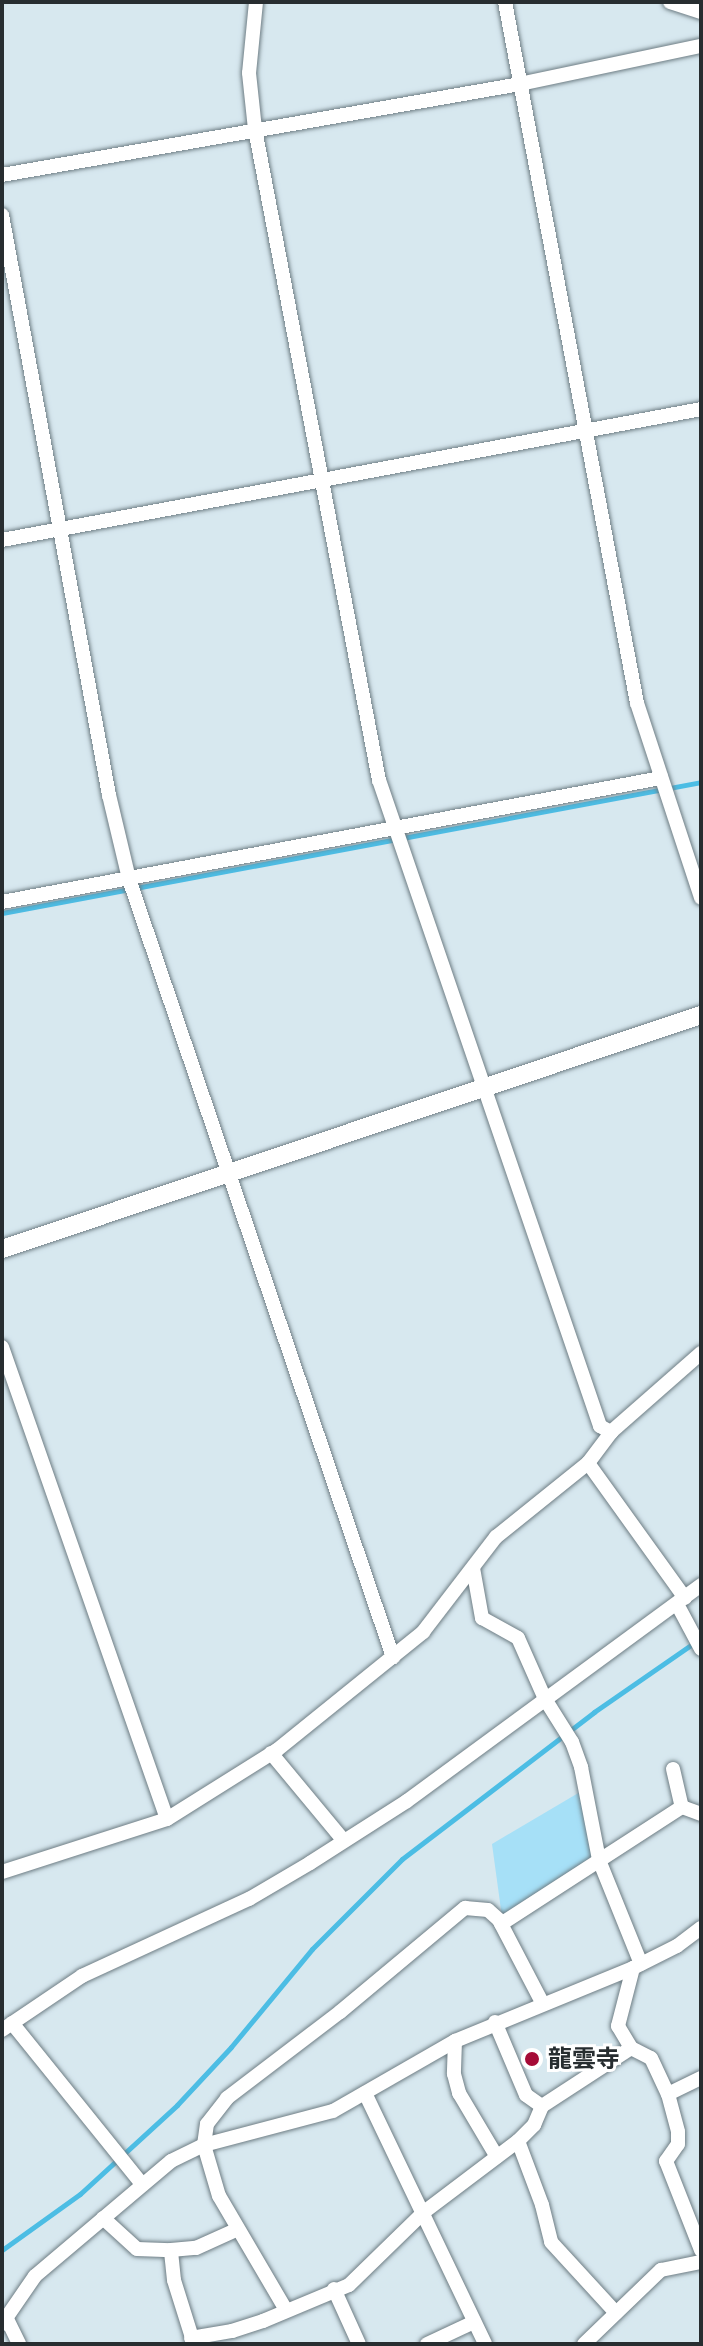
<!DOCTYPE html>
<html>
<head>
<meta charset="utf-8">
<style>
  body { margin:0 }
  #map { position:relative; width:703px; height:2346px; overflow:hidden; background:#d7e8ef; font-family:"PT Serif","Noto Sans JP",serif }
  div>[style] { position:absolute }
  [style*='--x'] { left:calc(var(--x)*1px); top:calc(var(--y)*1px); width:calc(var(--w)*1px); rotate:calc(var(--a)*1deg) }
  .green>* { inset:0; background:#a6e0f7 }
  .stream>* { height:5px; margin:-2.5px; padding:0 2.5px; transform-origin:2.5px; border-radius:2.5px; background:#4cbde4 }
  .roads { filter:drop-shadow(0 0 2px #6e7d84) drop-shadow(0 0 2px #6e7d84) }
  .minor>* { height:14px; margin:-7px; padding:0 7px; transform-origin:7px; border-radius:7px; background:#fff }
  .tertiary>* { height:18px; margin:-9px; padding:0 9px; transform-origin:9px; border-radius:9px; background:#fff }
  .dots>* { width:22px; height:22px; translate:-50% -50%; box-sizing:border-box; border:4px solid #fff; border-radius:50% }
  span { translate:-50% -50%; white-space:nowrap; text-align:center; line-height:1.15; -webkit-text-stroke:6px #fff; paint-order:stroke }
  .poi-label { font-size:24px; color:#272d30; font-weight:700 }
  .left { translate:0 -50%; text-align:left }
  .frame { position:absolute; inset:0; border:4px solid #272d30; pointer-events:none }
</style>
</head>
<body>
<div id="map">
  <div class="green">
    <i style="clip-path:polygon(580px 1792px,594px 1858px,502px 1917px,492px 1844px)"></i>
  </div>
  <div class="stream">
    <i style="--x:2;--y:913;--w:711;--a:-10.61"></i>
    <i style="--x:2;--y:2250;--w:96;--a:-35.7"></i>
    <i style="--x:80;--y:2194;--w:132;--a:-42.5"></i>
    <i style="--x:177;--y:2105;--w:79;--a:-47"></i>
    <i style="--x:231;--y:2047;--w:127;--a:-50.4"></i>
    <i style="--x:312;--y:1949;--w:127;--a:-45"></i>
    <i style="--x:402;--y:1859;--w:242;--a:-37.4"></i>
    <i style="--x:594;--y:1712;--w:123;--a:-34.7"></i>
  </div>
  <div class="roads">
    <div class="minor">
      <i style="--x:256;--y:2;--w:71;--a:95.6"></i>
      <i style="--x:249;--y:73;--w:56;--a:83.9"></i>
      <i style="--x:255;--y:129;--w:663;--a:79.22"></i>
      <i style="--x:379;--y:780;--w:683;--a:71.11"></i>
      <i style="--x:600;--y:1426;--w:13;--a:29"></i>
      <i style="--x:505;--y:2;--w:713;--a:79.34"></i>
      <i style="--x:637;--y:703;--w:205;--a:71.8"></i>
      <i style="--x:670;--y:2;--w:33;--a:18"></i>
      <i style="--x:2;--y:175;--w:526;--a:-9.96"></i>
      <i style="--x:520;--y:84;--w:185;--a:-11.9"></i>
      <i style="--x:2;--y:215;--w:590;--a:79.55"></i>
      <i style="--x:109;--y:795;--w:86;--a:76.6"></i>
      <i style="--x:129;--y:879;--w:822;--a:71.26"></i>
      <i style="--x:2;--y:540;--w:711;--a:-10.61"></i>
      <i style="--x:2;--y:902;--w:671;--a:-10.66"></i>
      <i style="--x:2;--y:1347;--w:500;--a:70.73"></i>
      <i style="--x:588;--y:1463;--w:166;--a:54.3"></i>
      <i style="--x:473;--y:1568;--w:51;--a:79.8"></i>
      <i style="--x:482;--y:1618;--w:41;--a:29.1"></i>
      <i style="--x:518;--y:1638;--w:67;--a:66.1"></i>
      <i style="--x:545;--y:1699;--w:51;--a:57.9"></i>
      <i style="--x:572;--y:1742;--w:27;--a:70"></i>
      <i style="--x:581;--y:1767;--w:95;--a:79"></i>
      <i style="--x:599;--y:1860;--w:112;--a:68"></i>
      <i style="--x:677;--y:1604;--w:51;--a:61.9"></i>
      <i style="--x:271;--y:1753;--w:114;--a:50.3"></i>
      <i style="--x:673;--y:1769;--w:39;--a:77"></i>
      <i style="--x:2;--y:1872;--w:173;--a:-17.8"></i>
      <i style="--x:167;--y:1819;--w:130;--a:-32.1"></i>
      <i style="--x:277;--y:1750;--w:188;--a:-38.9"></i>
      <i style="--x:423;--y:1632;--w:120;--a:-52.5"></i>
      <i style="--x:496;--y:1537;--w:118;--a:-38.8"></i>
      <i style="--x:588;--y:1463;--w:39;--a:-53"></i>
      <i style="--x:611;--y:1432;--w:120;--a:-41.3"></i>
      <i style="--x:501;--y:1924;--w:216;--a:-32.9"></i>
      <i style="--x:682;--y:1807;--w:20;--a:20"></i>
      <i style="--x:633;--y:1968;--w:60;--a:104.5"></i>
      <i style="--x:618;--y:2026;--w:26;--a:59"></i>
      <i style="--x:631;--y:2048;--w:22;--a:27"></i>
      <i style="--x:651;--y:2058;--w:40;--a:65"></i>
      <i style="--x:668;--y:2094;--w:39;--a:75"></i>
      <i style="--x:678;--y:2132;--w:12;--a:90"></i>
      <i style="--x:678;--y:2144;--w:21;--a:125"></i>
      <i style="--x:666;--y:2161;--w:96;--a:68.5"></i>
      <i style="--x:495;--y:2022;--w:79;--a:67"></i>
      <i style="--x:526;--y:2095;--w:19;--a:35"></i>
      <i style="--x:12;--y:2023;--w:207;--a:51.1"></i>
      <i style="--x:2;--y:2030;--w:97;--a:-34"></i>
      <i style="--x:82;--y:1976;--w:184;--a:-24.8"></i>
      <i style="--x:249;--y:1899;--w:71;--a:-30.5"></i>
      <i style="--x:310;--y:1863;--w:115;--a:-32.6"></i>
      <i style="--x:407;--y:1801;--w:365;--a:-36.3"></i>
      <i style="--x:455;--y:2041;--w:33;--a:92"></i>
      <i style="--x:454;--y:2074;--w:20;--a:75"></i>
      <i style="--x:459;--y:2093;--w:74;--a:59.3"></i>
      <i style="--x:365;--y:2093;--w:278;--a:64.4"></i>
      <i style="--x:668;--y:2094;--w:37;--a:-26"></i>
      <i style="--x:518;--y:2141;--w:68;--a:69.4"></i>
      <i style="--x:542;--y:2205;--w:38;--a:76"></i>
      <i style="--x:551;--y:2242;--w:96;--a:47.5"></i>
      <i style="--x:103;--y:2218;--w:46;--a:42.4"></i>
      <i style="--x:137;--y:2249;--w:34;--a:2"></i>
      <i style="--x:334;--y:2289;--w:60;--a:65.6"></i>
      <i style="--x:286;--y:2310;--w:132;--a:-120.4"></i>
      <i style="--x:219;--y:2196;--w:53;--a:-106.4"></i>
      <i style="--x:204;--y:2145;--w:21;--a:-82"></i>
      <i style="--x:207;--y:2124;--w:33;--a:-52"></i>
      <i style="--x:227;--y:2098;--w:142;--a:-37.3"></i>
      <i style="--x:340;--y:2012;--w:163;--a:-39.8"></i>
      <i style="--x:465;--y:1908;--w:23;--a:5"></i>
      <i style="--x:488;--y:1910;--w:15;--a:42"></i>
      <i style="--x:499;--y:1920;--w:95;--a:62.4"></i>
      <i style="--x:7;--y:2319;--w:28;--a:64"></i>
      <i style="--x:2;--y:2324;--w:58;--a:-55.5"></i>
      <i style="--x:35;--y:2276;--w:178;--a:-40.2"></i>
      <i style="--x:171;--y:2161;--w:37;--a:-26"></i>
      <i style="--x:204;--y:2145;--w:133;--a:-14.8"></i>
      <i style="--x:333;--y:2111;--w:141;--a:-29.8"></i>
      <i style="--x:455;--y:2041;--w:192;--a:-22.3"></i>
      <i style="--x:633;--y:1968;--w:49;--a:-26.6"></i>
      <i style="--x:677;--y:1946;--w:30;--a:-37"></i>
      <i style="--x:191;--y:2338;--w:42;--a:-9.7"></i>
      <i style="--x:232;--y:2331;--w:33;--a:-18"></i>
      <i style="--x:263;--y:2321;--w:93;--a:-22.7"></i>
      <i style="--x:349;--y:2285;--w:105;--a:-44.2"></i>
      <i style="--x:424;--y:2212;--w:118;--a:-37.1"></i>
      <i style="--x:518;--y:2141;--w:23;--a:-45"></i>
      <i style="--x:534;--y:2125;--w:21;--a:-67"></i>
      <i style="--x:542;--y:2106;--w:106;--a:-33.1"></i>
      <i style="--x:194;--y:2344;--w:67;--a:-107.4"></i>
      <i style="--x:174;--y:2280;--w:30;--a:-96"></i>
      <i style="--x:171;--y:2250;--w:25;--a:-5"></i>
      <i style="--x:196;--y:2248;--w:44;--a:-24.2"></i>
      <i style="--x:427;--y:2344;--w:52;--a:-25.1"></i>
      <i style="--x:584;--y:2344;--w:107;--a:-43.9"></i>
      <i style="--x:661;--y:2270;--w:41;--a:-11.3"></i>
    </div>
    <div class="tertiary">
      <i style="--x:2;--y:1249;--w:737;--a:-18.51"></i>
    </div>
  </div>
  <div class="dots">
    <i style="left:532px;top:2059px;background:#a50b37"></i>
  </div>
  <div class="poi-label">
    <span class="left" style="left:548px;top:2059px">龍雲寺</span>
  </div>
  <div class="frame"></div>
</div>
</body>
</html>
